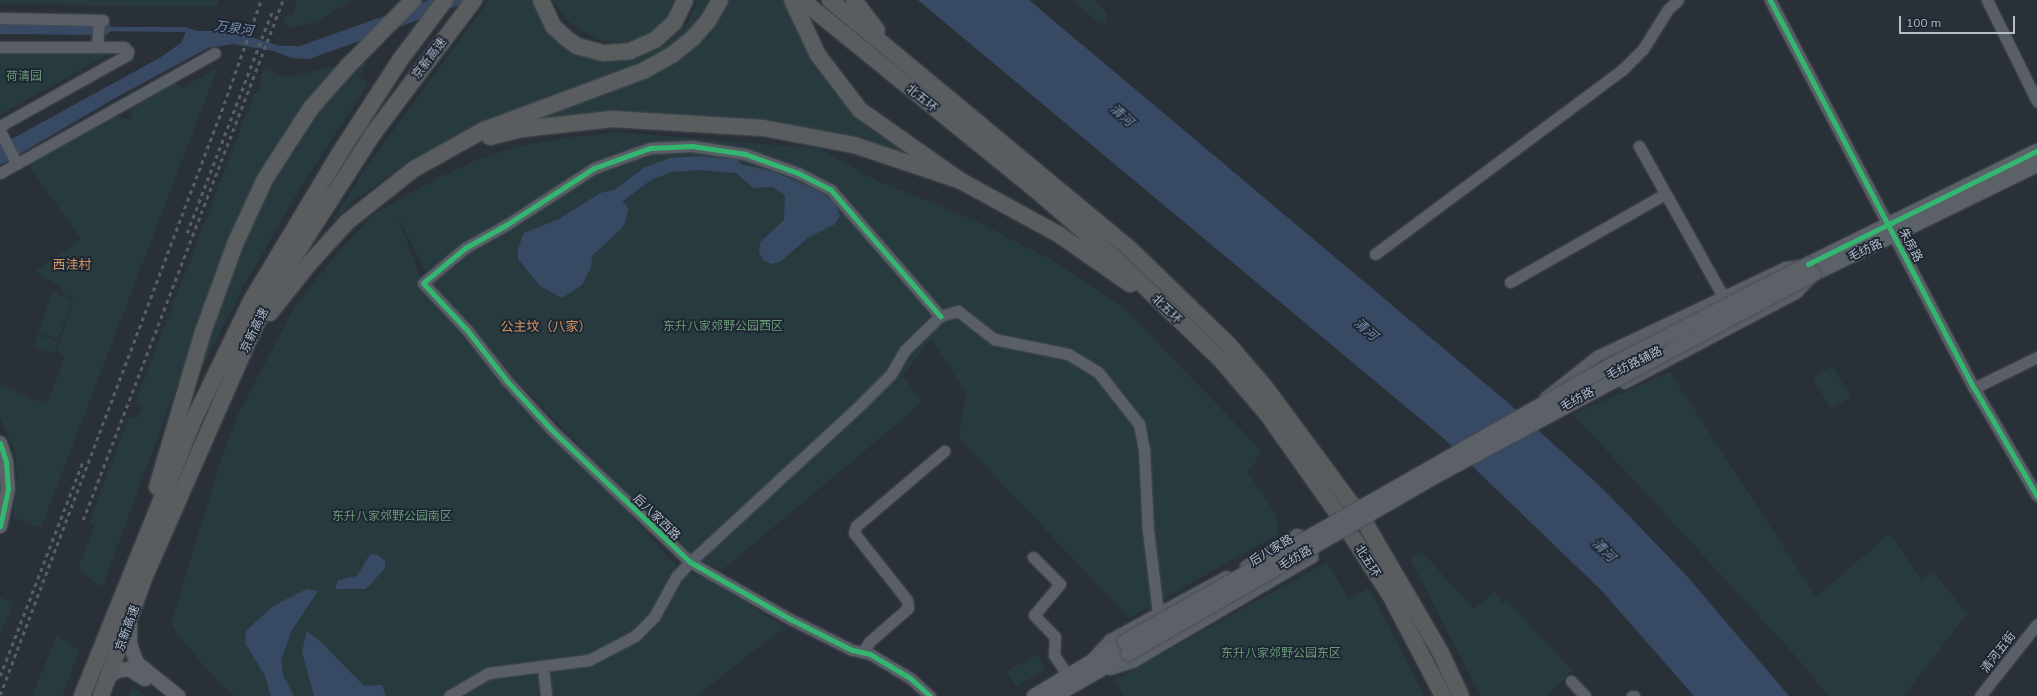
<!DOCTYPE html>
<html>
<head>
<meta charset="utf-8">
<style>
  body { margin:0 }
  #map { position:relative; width:2037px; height:696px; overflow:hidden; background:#2a3038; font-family:Mulish,"Noto Sans SC",sans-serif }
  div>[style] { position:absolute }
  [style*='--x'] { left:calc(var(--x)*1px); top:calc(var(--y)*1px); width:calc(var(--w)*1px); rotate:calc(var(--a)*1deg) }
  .green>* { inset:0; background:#273a3e }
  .water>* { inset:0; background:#384963 }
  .river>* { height:14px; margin:-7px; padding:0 7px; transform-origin:7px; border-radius:7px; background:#384963 }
  .roads { filter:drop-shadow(0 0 1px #484c53) drop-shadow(0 0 1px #484c53) }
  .minor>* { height:11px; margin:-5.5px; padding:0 5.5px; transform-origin:5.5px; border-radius:5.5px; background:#5a5e66 }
  .major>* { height:14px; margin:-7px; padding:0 7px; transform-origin:7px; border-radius:7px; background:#5c6168 }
  .highway>* { height:16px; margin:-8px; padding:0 8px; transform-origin:8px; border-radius:8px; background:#5a5d60 }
  .rail>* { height:2.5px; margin-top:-1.25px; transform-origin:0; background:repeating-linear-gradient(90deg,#595d64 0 4px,transparent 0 8px) }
  .bridges { filter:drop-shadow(0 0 1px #484c55) drop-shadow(0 0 1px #484c55) }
  .major-bridge>* { height:14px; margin:-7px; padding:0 7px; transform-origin:7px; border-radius:7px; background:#5c6168 }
  .cycleway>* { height:5px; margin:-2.5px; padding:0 2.5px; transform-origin:2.5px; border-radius:2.5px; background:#33b770 }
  span { translate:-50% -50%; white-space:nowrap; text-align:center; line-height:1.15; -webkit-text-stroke:3.5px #1d2633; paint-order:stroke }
  .street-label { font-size:12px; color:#b4bcc9 }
  .park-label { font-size:12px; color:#6b9a76 }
  .water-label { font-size:13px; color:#7c92b1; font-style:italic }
  .neighbourhood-label { font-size:13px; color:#d59563 }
  .scale { position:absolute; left:1899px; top:16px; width:116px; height:18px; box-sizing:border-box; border:2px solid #b4bcc9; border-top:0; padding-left:5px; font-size:12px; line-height:14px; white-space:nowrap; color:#b4bcc9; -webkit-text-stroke:3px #1d2633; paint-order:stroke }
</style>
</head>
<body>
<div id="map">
  <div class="green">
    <i style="clip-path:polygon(0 0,219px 0,216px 7px,0 4px)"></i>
    <i style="clip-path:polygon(297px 0,353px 0,318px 21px,290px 28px,283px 23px,286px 16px,293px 14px)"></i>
    <i style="clip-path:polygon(489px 0,536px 0,544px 25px,559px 43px,579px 53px,602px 59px,638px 56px,666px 43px,688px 23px,698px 0,787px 0,822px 74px,870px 127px,909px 155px,785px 124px,661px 114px,570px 115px,481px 122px,409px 162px,354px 201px,330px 224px,365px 169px)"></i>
    <i style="clip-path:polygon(552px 0,679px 0,670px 15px,658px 27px,644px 37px,624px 42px,603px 41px,586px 33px,569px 22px)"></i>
    <i style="clip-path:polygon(1072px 0,1095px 0,1107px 13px,1106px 22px,1100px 23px)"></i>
    <i style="clip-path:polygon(111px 53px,0 115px,0 54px)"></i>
    <i style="clip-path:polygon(369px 61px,359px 76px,368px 84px,298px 192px,243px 287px,195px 382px,178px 383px,102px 588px,78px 568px,95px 526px,89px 523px,129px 417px,136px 419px,143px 406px,135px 403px,254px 94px,260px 91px,261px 77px,265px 68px,282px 76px,300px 75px,324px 68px)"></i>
    <i style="clip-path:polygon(218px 67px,41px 528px,13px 517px,17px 476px,15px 451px,0 418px,0 385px,46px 404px,48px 401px,65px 356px,57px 352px,73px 298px,63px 294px,61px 286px,35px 272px,81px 239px,26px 162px,113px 116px,132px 120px,129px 106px,175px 81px,181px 89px)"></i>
    <i style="clip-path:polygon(620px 132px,820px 149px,876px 180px,974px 220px,1052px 260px,1123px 307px,1262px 451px,1248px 472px,1276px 515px,1278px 534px,1129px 618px,959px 438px,966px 393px,931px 339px,903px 375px,922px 403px,722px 570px,684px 553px,512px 376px,430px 281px,396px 212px,419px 275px,675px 565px,715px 583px,785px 627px,696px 696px,235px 696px,222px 686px,178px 636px,171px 623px,220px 463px,237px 416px,294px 308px,335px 256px,375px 213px,434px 180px,476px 160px,519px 146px,562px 138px)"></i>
    <i style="clip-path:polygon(52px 292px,72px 299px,58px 340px,38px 333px)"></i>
    <i style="clip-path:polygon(37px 334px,58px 342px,54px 354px,33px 347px)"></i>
    <i style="clip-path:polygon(1833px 366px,1851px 398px,1830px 409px,1813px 377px)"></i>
    <i style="clip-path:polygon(1670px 372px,1816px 597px,1890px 533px,1922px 581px,1934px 572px,1967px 614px,1904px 696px,1828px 696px,1802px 663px,1573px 414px)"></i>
    <i style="clip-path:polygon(1421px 551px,1474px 609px,1495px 591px,1503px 604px,1507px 601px,1573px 671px,1547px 696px,1481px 696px,1410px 559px)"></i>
    <i style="clip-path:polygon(1327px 562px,1348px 598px,1369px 588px,1424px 696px,1124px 696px,1115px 680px)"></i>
    <i style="clip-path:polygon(0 597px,14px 603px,0 635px)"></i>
    <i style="clip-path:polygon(57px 635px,79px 651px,62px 696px,32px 696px)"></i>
    <i style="clip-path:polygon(1037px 654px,1046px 669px,1016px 687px,1007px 671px)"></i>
    <i style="clip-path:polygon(133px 687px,145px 696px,129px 696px)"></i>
  </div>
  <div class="water">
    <i style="clip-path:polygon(429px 0,474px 0,309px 59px,292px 58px,273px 51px,234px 44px,208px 48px,117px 97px,18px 155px,10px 140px,161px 57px,181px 43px,186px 32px,85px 31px,85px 27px,186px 27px,197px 31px,231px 31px,280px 46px,300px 46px)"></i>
    <i style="clip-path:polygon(918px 0,1029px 0,1506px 401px,1605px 491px,1686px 575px,1789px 696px,1694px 696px,1601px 590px,1442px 437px)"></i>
    <i style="clip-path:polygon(4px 144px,12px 159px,0 165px,0 145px)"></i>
    <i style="clip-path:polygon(740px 164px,775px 172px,819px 191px,835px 202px,840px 216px,835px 224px,809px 237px,781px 261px,772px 264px,764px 261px,759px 252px,760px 242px,784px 220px,785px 195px,772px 187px,753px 188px,733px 170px,734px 166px)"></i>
    <i style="clip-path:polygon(614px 190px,628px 208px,626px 220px,622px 228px,592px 256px,591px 267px,582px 285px,562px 298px,540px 286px,518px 259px,518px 248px,524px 233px,559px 219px,600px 193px)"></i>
    <i style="clip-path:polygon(370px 554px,378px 555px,385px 561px,385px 568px,371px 584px,365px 589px,335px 589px,338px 580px,357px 576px)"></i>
    <i style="clip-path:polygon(307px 589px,318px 591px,292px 630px,281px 660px,283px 675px,294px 696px,271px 696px,265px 676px,245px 643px,246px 631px,273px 606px)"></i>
    <i style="clip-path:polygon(307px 631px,322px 643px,364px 686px,382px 685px,386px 696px,314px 696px,302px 652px)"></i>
  </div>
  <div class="river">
    <i style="--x:0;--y:27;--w:104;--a:0.6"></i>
    <i style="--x:618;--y:196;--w:36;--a:-37"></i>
    <i style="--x:647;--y:174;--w:26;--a:-21"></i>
    <i style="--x:671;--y:165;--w:28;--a:-4"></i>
    <i style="--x:699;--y:163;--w:35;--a:5"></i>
  </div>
  <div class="roads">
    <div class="minor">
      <i style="--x:1770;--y:0;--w:438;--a:62.3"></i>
      <i style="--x:1974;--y:388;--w:125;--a:59.7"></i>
      <i style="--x:1987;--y:0;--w:113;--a:63.7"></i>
      <i style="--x:0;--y:18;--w:103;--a:1.1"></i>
      <i style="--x:0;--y:47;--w:124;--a:0"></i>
      <i style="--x:124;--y:47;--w:6;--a:45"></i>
      <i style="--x:128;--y:51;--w:4;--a:104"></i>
      <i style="--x:127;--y:55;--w:145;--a:150.8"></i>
      <i style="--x:97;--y:47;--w:27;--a:-86"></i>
      <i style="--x:0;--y:131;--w:37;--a:63"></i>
      <i style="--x:1639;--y:146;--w:172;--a:60.8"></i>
      <i style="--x:0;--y:173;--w:246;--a:-29.2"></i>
      <i style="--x:1375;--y:254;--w:308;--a:-36.7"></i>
      <i style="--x:1622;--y:70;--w:30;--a:-45"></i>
      <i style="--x:1643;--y:49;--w:47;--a:-58"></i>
      <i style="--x:1668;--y:9;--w:13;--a:-42"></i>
      <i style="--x:1510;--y:282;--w:178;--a:-29.6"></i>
      <i style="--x:1624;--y:383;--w:195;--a:-27.7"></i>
      <i style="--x:1797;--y:292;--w:19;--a:-47"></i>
      <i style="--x:1974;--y:388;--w:70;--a:-26.2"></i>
      <i style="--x:1545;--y:397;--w:66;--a:-38.3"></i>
      <i style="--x:1597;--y:356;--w:208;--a:-25.3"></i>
      <i style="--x:1785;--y:267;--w:17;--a:-7"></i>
      <i style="--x:1033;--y:557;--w:38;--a:45"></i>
      <i style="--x:1060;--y:584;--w:40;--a:130"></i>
      <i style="--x:1034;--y:615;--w:30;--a:46"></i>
      <i style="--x:1055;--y:637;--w:18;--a:93"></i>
      <i style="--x:1054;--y:655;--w:25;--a:56"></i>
      <i style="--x:863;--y:652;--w:12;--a:-59"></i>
      <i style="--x:869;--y:642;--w:52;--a:-41.1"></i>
      <i style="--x:908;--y:608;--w:8;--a:-97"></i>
      <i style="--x:907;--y:600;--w:85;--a:-128.3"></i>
      <i style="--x:854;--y:533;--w:7;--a:-74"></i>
      <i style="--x:856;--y:526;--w:116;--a:-40.4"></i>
      <i style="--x:1093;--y:657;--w:25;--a:-47"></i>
      <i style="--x:1110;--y:639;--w:132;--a:-28.5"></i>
      <i style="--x:543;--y:666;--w:30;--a:84"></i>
      <i style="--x:1110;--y:669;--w:25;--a:-18"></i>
      <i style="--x:1134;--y:661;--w:206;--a:-30.3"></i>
      <i style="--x:1312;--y:557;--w:17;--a:-90"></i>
      <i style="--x:1312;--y:540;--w:16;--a:-158"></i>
      <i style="--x:1297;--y:534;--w:61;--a:148.4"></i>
      <i style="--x:1571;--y:681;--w:21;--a:47"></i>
      <i style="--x:449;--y:696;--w:45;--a:-30.5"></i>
      <i style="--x:488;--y:673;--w:102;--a:-7.3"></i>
      <i style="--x:589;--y:660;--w:52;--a:-27.6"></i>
      <i style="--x:635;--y:636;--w:27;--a:-45"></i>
      <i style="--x:654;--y:617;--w:46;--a:-61.2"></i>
      <i style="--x:676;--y:577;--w:21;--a:-47"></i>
      <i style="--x:690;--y:562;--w:233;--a:-42.7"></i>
      <i style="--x:861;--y:404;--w:42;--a:-45"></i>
      <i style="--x:891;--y:374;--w:28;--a:-60"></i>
      <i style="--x:905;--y:350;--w:49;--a:-44.2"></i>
      <i style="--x:940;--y:316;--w:19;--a:-16"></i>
      <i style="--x:958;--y:311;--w:46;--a:37.9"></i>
      <i style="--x:994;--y:339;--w:76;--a:11.5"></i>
      <i style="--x:1068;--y:354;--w:35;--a:31"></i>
      <i style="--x:1098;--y:372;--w:66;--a:51.7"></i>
      <i style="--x:1139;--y:424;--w:25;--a:79"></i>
      <i style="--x:1144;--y:449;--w:81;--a:87.2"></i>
      <i style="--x:1148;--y:530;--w:84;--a:83.1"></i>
      <i style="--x:930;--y:696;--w:27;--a:-138"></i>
      <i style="--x:910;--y:678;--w:47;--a:-149"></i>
      <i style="--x:870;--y:654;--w:18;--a:-167"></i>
      <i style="--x:852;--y:650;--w:69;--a:-153.4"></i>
      <i style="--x:790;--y:619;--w:115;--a:-150.3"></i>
      <i style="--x:690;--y:562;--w:192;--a:-136.3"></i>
      <i style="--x:551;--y:429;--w:65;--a:-132.5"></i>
      <i style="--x:507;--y:381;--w:65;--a:-128.1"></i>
      <i style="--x:467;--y:330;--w:64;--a:-133.1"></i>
      <i style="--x:423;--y:283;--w:55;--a:-39.8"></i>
      <i style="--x:465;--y:248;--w:47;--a:-29.3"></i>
      <i style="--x:506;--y:225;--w:105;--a:-32.9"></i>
      <i style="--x:594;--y:168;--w:59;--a:-19.7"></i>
      <i style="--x:650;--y:148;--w:42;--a:-2.7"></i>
      <i style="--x:692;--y:146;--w:54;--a:8.6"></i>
      <i style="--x:745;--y:154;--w:56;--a:19.7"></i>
      <i style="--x:798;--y:173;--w:37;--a:27"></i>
      <i style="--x:831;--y:190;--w:167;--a:49.1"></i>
      <i style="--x:1632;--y:696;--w:2;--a:0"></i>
      <i style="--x:1980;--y:696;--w:92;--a:-51.6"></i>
    </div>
    <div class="major">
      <i style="--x:1808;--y:264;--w:255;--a:-26.3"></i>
      <i style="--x:1814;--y:274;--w:248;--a:-26"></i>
      <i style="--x:0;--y:443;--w:20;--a:72"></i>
      <i style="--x:6;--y:462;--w:27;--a:86"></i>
      <i style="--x:8;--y:489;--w:38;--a:102"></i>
      <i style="--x:130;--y:621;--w:23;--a:90"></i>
      <i style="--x:130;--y:644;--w:20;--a:70"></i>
      <i style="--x:137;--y:663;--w:53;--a:38.8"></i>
      <i style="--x:109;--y:677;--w:9;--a:-41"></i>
      <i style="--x:116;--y:671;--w:13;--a:-9"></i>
      <i style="--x:129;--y:669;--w:19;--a:32"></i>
      <i style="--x:1034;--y:696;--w:105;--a:-31"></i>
      <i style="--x:1055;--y:696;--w:84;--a:-29.9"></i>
    </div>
    <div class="highway">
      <i style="--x:541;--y:0;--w:29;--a:65"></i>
      <i style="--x:553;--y:26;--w:19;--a:43"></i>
      <i style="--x:567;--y:39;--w:12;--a:35"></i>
      <i style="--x:577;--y:46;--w:28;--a:15"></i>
      <i style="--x:604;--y:53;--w:26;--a:-4"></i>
      <i style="--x:630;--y:51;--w:27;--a:-24"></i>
      <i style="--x:655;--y:40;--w:25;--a:-42"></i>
      <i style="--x:674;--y:23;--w:25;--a:-64"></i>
      <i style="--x:792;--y:0;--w:61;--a:64.7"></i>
      <i style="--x:818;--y:55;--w:69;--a:52.6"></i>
      <i style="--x:860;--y:110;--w:123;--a:35.1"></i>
      <i style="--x:961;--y:181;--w:111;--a:28.7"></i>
      <i style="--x:1058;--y:234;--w:88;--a:34.8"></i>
      <i style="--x:802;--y:0;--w:312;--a:39.1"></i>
      <i style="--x:1044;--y:197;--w:96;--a:40.8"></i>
      <i style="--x:1117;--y:260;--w:144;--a:43.9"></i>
      <i style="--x:1221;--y:360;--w:71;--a:49.6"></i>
      <i style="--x:1267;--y:414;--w:118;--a:54.7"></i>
      <i style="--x:1335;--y:510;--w:101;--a:57.1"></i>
      <i style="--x:1390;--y:595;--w:114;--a:62.3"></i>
      <i style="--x:830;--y:0;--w:387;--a:39.7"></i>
      <i style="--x:1128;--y:247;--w:141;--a:44.1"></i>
      <i style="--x:1229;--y:345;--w:55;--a:49.4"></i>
      <i style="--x:1265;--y:387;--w:167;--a:53.5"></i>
      <i style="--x:1364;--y:521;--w:151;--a:59.7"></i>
      <i style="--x:1440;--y:651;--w:50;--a:65"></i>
      <i style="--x:854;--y:0;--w:38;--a:53"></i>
      <i style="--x:490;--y:137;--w:33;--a:-14"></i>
      <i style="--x:522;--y:129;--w:91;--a:-6.3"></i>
      <i style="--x:612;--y:119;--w:151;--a:3.4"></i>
      <i style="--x:763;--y:128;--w:93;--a:10.6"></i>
      <i style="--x:854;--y:145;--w:113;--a:18.6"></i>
      <i style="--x:270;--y:313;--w:61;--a:-51.6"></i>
      <i style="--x:308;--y:265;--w:58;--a:-47.8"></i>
      <i style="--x:347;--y:222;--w:85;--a:-38.3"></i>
      <i style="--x:414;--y:169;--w:80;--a:-29.1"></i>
      <i style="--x:484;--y:130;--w:170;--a:-20.4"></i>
      <i style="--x:643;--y:71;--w:33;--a:-29"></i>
      <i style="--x:672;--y:55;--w:27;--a:-39"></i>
      <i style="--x:693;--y:38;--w:23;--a:-49"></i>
      <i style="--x:708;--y:21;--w:24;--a:-60"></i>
      <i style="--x:157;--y:487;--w:162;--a:-73.5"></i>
      <i style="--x:203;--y:332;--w:96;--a:-69.9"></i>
      <i style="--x:236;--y:242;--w:69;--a:-65.3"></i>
      <i style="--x:265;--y:179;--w:85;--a:-57.1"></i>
      <i style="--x:311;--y:108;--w:56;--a:-48.6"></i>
      <i style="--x:348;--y:66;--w:93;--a:-45.4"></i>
      <i style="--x:82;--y:696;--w:299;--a:-68"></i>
      <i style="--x:194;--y:419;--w:133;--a:-64.2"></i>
      <i style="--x:252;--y:299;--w:169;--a:-59"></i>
      <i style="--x:339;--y:154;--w:112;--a:-57"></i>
      <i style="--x:400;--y:60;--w:75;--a:-53.1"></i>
      <i style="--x:101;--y:696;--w:128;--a:-69.9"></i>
      <i style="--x:145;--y:576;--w:257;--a:-66.3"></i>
      <i style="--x:248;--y:341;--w:65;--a:-63.4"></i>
      <i style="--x:277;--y:283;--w:177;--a:-57.2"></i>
      <i style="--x:373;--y:134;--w:168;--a:-53"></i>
    </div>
  </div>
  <div class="rail">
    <i style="--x:187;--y:233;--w:238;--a:-69"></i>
    <i style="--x:83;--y:520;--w:557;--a:-68.96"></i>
    <i style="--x:0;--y:676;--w:228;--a:-68.9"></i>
    <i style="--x:0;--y:695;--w:632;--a:-69.24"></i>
    <i style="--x:224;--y:104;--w:110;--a:-70.4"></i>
  </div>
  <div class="bridges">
    <div class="major-bridge">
      <i style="--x:1124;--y:642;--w:558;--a:-29.64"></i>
      <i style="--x:1609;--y:366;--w:224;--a:-27.1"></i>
      <i style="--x:1128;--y:654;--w:356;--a:-30"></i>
      <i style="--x:1436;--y:476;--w:429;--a:-28.1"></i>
    </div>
  </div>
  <div class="cycleway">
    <i style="--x:1770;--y:0;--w:438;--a:62.3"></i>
    <i style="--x:1974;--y:388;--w:125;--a:59.7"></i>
    <i style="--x:1808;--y:264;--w:255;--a:-26.3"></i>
    <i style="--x:0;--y:443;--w:20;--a:72"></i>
    <i style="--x:6;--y:462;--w:27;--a:86"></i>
    <i style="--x:8;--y:489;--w:38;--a:102"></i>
    <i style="--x:930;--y:696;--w:27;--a:-138"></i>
    <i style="--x:910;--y:678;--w:47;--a:-149"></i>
    <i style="--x:870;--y:654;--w:18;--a:-167"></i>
    <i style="--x:852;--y:650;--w:69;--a:-153.4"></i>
    <i style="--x:790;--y:619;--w:115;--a:-150.3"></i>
    <i style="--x:690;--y:562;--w:192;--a:-136.3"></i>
    <i style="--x:551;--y:429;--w:65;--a:-132.5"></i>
    <i style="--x:507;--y:381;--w:65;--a:-128.1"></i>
    <i style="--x:467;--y:330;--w:64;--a:-133.1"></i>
    <i style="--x:423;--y:283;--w:55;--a:-39.8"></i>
    <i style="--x:465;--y:248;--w:47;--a:-29.3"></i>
    <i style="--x:506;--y:225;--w:105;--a:-32.9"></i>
    <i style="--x:594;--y:168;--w:59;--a:-19.7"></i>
    <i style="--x:650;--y:148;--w:42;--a:-2.7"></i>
    <i style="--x:692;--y:146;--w:54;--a:8.6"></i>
    <i style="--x:745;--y:154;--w:56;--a:19.7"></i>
    <i style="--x:798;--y:173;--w:37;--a:27"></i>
    <i style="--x:831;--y:190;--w:167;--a:49.1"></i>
  </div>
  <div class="street-label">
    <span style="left:429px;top:58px;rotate:-53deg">京新高速</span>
    <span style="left:922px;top:98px;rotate:39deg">北五环</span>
    <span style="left:1911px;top:245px;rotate:62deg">朱房路</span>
    <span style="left:1865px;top:250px;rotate:-25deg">毛纺路</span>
    <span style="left:1167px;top:309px;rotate:44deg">北五环</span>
    <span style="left:254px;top:330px;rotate:-64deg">京新高速</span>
    <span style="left:1634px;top:363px;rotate:-26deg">毛纺路辅路</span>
    <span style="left:1577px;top:399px;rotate:-28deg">毛纺路</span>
    <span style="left:657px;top:517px;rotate:44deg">后八家西路</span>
    <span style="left:1271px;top:550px;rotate:-31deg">后八家路</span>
    <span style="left:1295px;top:558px;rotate:-30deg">毛纺路</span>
    <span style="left:1368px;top:561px;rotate:57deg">北五环</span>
    <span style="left:127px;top:628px;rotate:-70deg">京新高速</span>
    <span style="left:1998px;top:652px;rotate:-52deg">清河五街</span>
  </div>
  <div class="park-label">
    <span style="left:24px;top:76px">荷清园</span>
    <span style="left:723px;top:326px">东升八家郊野公园西区</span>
    <span style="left:392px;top:516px">东升八家郊野公园南区</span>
    <span style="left:1281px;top:653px">东升八家郊野公园东区</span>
  </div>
  <div class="water-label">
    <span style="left:234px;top:28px;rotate:8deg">万泉河</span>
    <span style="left:1122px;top:115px;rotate:41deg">清河</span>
    <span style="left:1366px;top:329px;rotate:41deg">清河</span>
    <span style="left:1604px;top:550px;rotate:44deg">清河</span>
  </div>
  <div class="neighbourhood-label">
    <span style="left:72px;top:264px">西洼村</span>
    <span style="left:546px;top:326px">公主坟（八家）</span>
  </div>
  <div class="scale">100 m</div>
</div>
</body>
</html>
